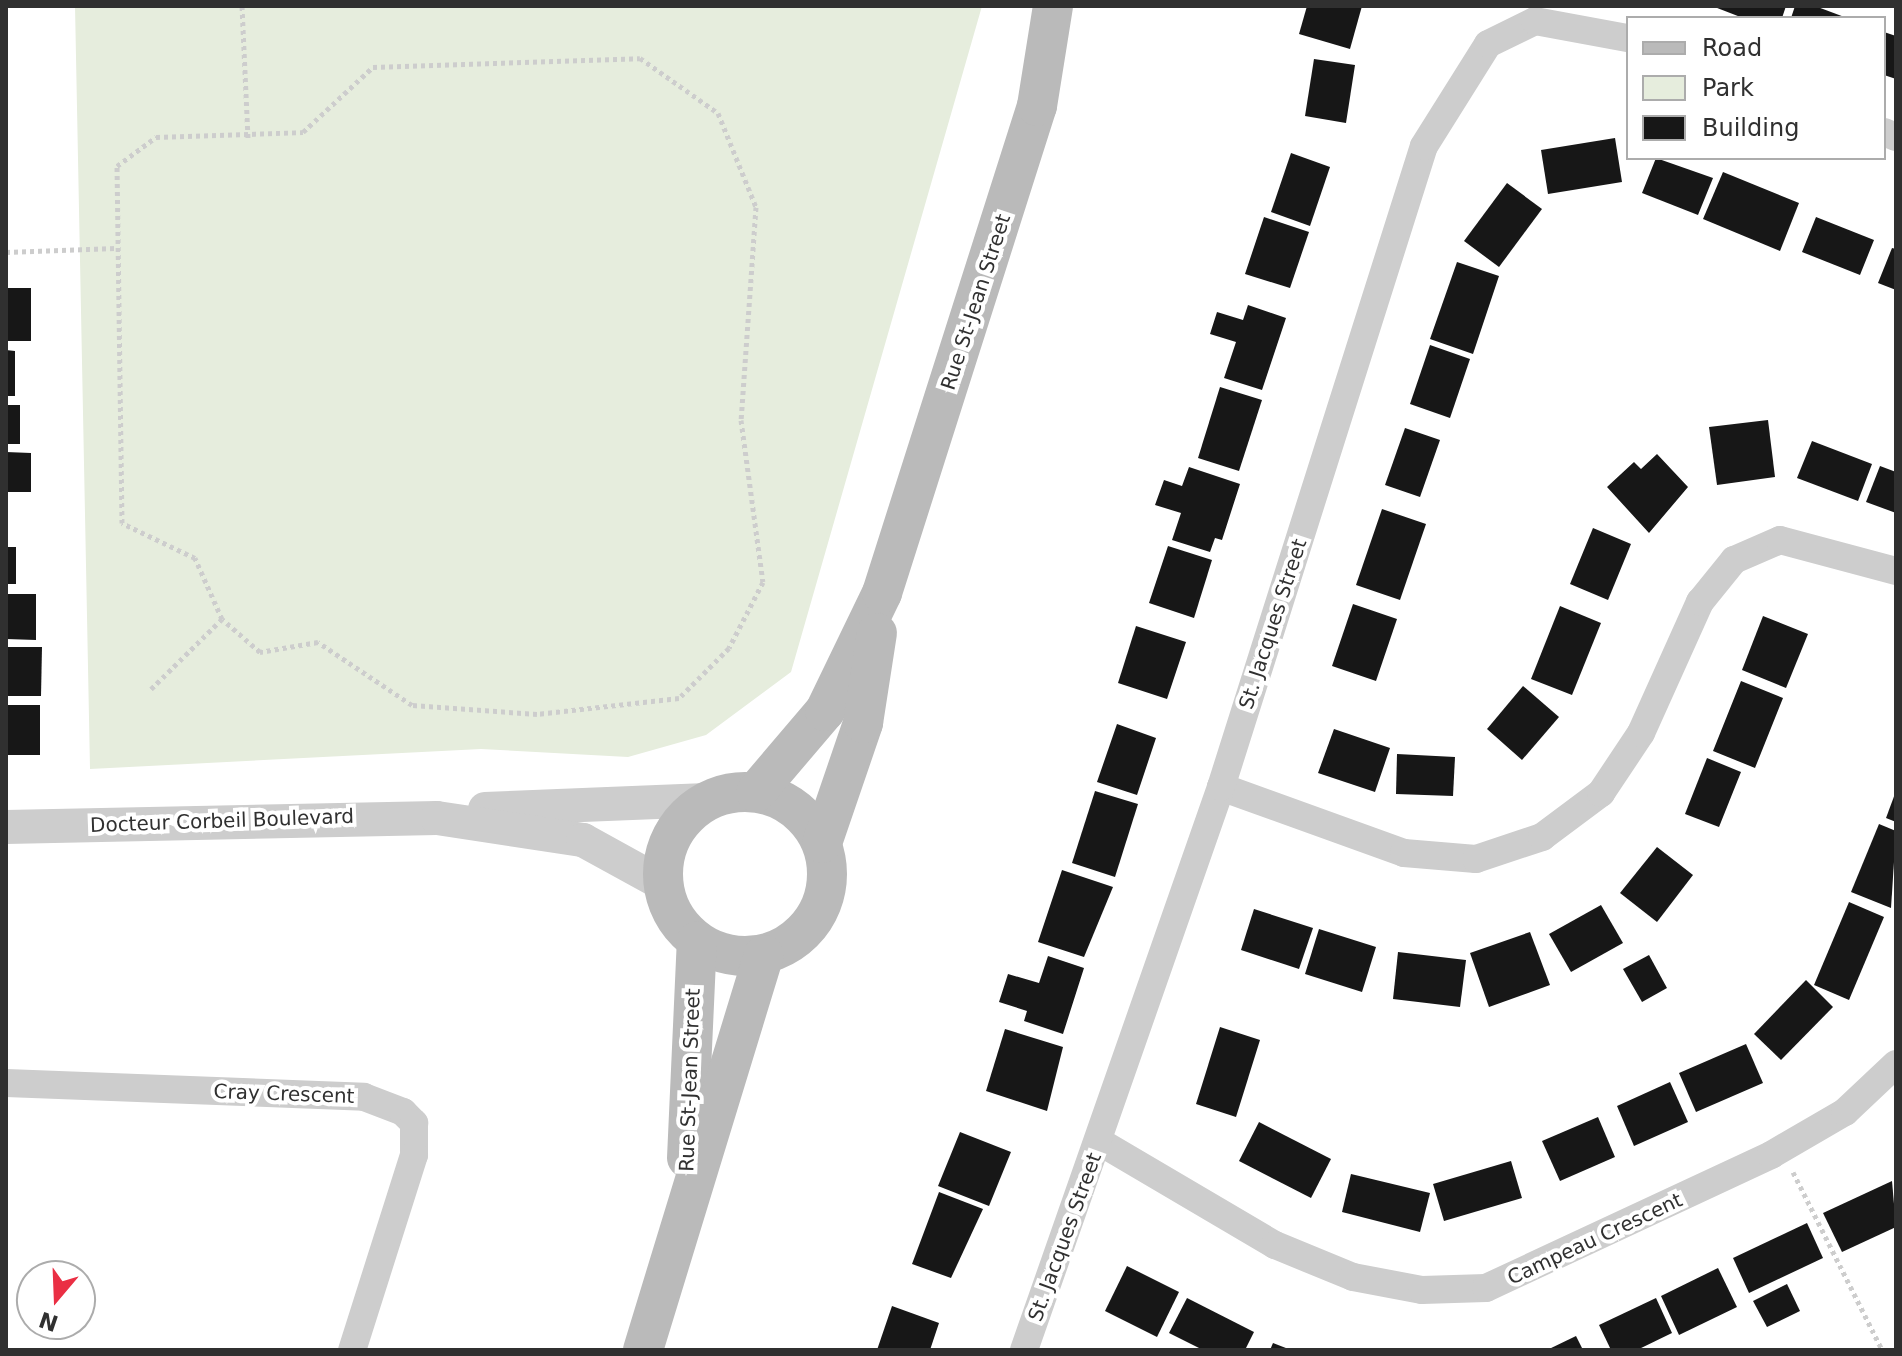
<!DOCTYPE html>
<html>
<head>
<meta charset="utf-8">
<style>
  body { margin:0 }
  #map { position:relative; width:1902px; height:1356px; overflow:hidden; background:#fff; font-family:"DejaVu Sans",sans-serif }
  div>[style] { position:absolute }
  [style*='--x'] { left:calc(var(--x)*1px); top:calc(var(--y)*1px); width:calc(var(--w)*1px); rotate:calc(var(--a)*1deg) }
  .green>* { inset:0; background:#e6eddd }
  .building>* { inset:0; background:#171717 }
  .path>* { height:5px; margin-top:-2.5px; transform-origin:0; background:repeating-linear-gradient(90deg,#cdcdcd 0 4px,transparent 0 8px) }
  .minor>* { height:28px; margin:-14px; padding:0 14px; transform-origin:14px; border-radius:14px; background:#cdcdcd }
  .tertiary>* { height:34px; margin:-17px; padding:0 17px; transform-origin:17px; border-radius:17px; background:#cdcdcd }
  .secondary>* { height:40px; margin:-20px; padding:0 20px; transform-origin:20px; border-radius:20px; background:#bababa }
  .secondary>.ring { margin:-20px; padding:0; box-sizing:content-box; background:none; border:40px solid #bababa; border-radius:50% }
  span { translate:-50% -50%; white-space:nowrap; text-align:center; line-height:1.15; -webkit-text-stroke:8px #fff; paint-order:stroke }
  .street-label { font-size:20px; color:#303030 }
  .frame { position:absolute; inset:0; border:8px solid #303030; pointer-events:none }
  .legend { position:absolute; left:1626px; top:16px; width:260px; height:144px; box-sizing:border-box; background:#fff; border:2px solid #acacac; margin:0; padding:10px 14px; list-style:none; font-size:24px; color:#303030 }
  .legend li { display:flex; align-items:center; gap:16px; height:40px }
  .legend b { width:40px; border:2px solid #acacac }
  .north { position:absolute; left:16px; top:1260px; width:80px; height:80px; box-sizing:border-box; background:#fff; border:2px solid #acacac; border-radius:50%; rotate:199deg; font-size:22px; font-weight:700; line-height:32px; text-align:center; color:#303030 }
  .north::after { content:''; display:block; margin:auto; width:28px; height:36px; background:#ea2f44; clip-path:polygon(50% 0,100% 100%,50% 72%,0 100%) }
</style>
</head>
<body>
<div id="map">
  <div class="green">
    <i style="clip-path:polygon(75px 6px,982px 6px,791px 672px,706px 735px,628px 757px,481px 749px,90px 769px)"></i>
  </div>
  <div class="building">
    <i style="clip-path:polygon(1307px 6px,1362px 6px,1350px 49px,1299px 34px)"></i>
    <i style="clip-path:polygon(1712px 6px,1786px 6px,1782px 18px,1743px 18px)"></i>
    <i style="clip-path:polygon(1795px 6px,1815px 6px,1847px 18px,1791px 18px)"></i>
    <i style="clip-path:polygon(1884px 32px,1896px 36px,1896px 79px,1884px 75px)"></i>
    <i style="clip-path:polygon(1314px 59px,1355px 65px,1346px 123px,1305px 116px)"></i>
    <i style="clip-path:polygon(1615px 138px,1622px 182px,1548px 194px,1541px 150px)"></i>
    <i style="clip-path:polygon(1291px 153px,1330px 167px,1310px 226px,1271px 212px)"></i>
    <i style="clip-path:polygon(1656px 158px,1713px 178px,1698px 215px,1642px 193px)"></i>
    <i style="clip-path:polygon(1723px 172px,1799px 203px,1780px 251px,1703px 219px)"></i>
    <i style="clip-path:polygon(1507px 183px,1542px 209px,1499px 267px,1464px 241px)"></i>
    <i style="clip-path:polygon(1264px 217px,1309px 232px,1290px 288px,1245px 274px)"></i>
    <i style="clip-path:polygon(1816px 217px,1874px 240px,1860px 275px,1802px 252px)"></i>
    <i style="clip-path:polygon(1892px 248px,1896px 249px,1896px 290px,1878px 283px)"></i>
    <i style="clip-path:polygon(1457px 262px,1499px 276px,1473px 354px,1430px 339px)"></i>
    <i style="clip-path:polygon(6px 288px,31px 288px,31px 341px,6px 341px)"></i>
    <i style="clip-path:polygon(1248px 305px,1286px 318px,1262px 390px,1224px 378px,1236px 342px,1210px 334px,1217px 312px,1243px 320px)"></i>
    <i style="clip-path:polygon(1430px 345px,1470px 359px,1450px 418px,1410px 404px)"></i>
    <i style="clip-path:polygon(6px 350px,15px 351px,15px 396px,6px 396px)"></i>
    <i style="clip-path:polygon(1220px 387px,1262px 400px,1239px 471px,1198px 458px)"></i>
    <i style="clip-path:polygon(6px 405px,20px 405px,20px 444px,6px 444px)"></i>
    <i style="clip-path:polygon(1768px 420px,1775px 477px,1717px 485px,1709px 427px)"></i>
    <i style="clip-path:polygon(1405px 428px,1440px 440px,1420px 497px,1385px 485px)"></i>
    <i style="clip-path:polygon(1812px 441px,1872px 464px,1858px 501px,1797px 478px)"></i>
    <i style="clip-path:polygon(6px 452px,31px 453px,31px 492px,6px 492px)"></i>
    <i style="clip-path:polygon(1657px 454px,1688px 487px,1649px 533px,1607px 487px,1634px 462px,1641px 469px)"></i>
    <i style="clip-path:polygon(1880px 466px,1896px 472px,1896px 513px,1866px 502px)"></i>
    <i style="clip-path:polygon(1189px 467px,1240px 484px,1222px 540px,1215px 538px,1210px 552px,1172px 540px,1181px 513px,1155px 505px,1164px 480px,1182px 486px)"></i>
    <i style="clip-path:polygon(1382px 509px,1426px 524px,1400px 600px,1356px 585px)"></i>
    <i style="clip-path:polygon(1593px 528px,1631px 544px,1608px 600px,1570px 584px)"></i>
    <i style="clip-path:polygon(1168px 546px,1212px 560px,1194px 618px,1149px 603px)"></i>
    <i style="clip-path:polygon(6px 547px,16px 547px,16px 584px,6px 584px)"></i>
    <i style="clip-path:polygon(6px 594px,36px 594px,36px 640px,6px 639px)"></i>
    <i style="clip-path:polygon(1353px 604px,1397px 619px,1376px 681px,1332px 666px)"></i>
    <i style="clip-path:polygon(1560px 606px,1601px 623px,1572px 695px,1531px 679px)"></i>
    <i style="clip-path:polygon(1763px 616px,1808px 634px,1786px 688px,1742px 670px)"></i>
    <i style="clip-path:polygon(1136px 626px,1186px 642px,1167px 699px,1118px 683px)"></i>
    <i style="clip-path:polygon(6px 647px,42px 647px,41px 696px,6px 696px)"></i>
    <i style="clip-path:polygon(1741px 681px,1783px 698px,1755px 768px,1713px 751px)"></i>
    <i style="clip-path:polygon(1523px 686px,1559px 717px,1522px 760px,1487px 729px)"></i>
    <i style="clip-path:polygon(6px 705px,40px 705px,40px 755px,6px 755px)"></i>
    <i style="clip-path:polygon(1117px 724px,1156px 738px,1137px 795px,1097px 782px)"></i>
    <i style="clip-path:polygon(1334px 729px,1390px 748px,1375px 792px,1318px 773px)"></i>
    <i style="clip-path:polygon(1397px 754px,1455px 757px,1453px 796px,1396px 794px)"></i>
    <i style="clip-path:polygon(1707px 758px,1741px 772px,1719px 827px,1685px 814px)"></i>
    <i style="clip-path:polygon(1095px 791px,1138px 804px,1115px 877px,1072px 863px)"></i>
    <i style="clip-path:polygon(1896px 791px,1896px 822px,1886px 818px)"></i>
    <i style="clip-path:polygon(1879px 824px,1896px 831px,1891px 908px,1851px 892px)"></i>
    <i style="clip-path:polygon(1657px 847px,1693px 875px,1657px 922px,1620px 893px)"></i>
    <i style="clip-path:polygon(1062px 870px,1113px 887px,1084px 957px,1038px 942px)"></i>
    <i style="clip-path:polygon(1849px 902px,1884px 917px,1849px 1000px,1814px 985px)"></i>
    <i style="clip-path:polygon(1601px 905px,1623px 943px,1571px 972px,1549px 934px)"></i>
    <i style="clip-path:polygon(1254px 909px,1313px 928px,1299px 969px,1241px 950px)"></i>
    <i style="clip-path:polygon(1319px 929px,1376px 947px,1362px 992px,1305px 974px)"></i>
    <i style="clip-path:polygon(1530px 932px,1550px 985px,1489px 1007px,1470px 953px)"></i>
    <i style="clip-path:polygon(1398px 952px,1466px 960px,1460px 1007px,1393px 999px)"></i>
    <i style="clip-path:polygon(1649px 955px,1667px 988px,1642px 1002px,1623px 969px)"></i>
    <i style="clip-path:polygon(1048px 956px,1084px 968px,1063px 1034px,1024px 1021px,1027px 1011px,999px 1002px,1008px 974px,1039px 983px)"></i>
    <i style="clip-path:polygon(1806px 980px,1833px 1007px,1781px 1060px,1754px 1034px)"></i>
    <i style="clip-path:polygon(1220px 1027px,1260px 1040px,1236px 1117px,1196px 1104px)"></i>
    <i style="clip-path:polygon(1005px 1029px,1063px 1047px,1047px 1111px,986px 1091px)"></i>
    <i style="clip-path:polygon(1746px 1044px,1763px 1083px,1696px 1112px,1679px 1073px)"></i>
    <i style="clip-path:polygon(1670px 1082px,1688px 1122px,1634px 1146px,1617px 1106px)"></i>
    <i style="clip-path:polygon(1598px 1117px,1615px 1157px,1560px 1181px,1542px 1141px)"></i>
    <i style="clip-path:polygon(1259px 1122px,1331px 1159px,1311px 1198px,1239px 1161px)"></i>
    <i style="clip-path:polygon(960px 1132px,1011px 1152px,989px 1206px,938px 1186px)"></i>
    <i style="clip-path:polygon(1511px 1161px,1522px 1198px,1444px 1221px,1433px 1184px)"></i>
    <i style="clip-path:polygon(1351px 1174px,1430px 1193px,1420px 1232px,1342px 1212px)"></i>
    <i style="clip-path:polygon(1892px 1181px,1896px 1227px,1842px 1252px,1823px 1213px)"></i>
    <i style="clip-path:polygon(939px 1192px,983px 1209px,951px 1278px,912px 1264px)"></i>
    <i style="clip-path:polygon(1807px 1223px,1823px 1258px,1749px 1293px,1733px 1258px)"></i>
    <i style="clip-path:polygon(1127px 1266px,1179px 1292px,1157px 1337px,1105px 1311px)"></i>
    <i style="clip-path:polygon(1718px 1268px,1737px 1307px,1679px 1335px,1661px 1296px)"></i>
    <i style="clip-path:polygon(1787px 1284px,1800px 1311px,1767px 1327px,1753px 1301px)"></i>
    <i style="clip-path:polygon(1187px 1298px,1254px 1332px,1245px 1350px,1203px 1350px,1169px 1333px)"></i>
    <i style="clip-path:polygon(1656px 1298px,1672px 1333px,1637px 1350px,1611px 1350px,1599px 1325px)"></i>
    <i style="clip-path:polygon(892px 1306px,939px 1323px,930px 1350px,877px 1350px)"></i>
    <i style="clip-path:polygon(1576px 1336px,1583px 1350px,1547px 1350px)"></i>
    <i style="clip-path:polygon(1273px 1343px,1291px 1350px,1270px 1350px)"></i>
  </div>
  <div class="path">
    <i style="--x:242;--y:6;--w:132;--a:87.4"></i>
    <i style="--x:640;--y:58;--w:95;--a:35.2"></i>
    <i style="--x:718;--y:113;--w:101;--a:68"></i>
    <i style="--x:756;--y:207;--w:214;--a:94"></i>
    <i style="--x:741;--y:420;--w:163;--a:82.3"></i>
    <i style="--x:763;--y:582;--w:74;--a:117.3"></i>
    <i style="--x:729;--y:648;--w:71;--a:135"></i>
    <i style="--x:679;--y:698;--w:143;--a:173.6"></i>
    <i style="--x:537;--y:714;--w:125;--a:-175.9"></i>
    <i style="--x:412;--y:705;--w:113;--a:-146.2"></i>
    <i style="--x:318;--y:642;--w:59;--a:170.2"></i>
    <i style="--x:260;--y:652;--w:50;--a:-139"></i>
    <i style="--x:222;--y:619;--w:67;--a:-113.9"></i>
    <i style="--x:195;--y:558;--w:81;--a:-154.4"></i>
    <i style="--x:122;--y:523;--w:357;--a:-90.8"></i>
    <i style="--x:117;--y:166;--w:49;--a:-36.6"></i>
    <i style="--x:156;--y:137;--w:147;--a:-1.9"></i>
    <i style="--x:303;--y:132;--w:96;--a:-42.9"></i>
    <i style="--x:373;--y:67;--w:267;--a:-1.9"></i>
    <i style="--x:6;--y:252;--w:110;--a:-2.1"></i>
    <i style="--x:151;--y:689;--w:100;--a:-44.6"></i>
    <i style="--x:1793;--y:1172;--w:199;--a:63.4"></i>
  </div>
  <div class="minor">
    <i style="--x:1884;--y:132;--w:13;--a:23"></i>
    <i style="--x:1221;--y:787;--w:195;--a:19.8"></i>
    <i style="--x:1404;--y:853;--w:72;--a:4.8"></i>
    <i style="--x:1476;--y:859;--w:70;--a:-18.4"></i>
    <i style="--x:1542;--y:837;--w:74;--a:-36.7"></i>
    <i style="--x:1601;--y:793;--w:72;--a:-56.3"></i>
    <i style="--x:1641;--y:733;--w:144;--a:-65.8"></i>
    <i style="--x:1700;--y:602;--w:54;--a:-51"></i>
    <i style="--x:1734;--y:560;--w:50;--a:-23.5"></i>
    <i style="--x:1780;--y:540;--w:120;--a:15"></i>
    <i style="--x:6;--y:1083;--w:358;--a:2.2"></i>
    <i style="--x:364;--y:1097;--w:42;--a:21"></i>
    <i style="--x:403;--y:1112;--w:16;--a:45"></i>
    <i style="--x:414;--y:1123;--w:32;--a:90"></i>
    <i style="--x:414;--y:1155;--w:205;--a:107.6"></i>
    <i style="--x:1100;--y:1142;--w:203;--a:30.5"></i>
    <i style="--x:1275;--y:1245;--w:84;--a:22.3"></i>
    <i style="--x:1353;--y:1277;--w:70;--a:10.7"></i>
    <i style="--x:1422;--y:1290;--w:64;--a:-1.8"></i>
    <i style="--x:1486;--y:1288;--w:315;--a:-25"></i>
    <i style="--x:1771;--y:1155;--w:86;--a:-30.2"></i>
    <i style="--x:1845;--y:1112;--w:70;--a:-43.3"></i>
    <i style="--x:1024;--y:1350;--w:596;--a:-70.71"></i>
    <i style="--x:1221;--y:787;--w:672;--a:-72.43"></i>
    <i style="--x:1424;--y:146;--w:120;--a:-57.9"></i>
    <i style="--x:1488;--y:44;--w:52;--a:-26.1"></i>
    <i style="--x:1535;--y:21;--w:95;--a:10.4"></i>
  </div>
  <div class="tertiary">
    <i style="--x:485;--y:809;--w:222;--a:-2.3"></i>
    <i style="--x:6;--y:827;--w:431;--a:-1.2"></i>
    <i style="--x:437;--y:818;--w:148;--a:8.6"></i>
    <i style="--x:583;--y:840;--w:91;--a:28.8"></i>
  </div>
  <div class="secondary">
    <i class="ring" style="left:663px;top:792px;width:124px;height:124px"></i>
    <i style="--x:756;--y:792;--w:106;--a:-49.6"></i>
    <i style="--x:825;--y:711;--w:131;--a:-64.2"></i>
    <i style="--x:882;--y:593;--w:511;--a:-72.35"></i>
    <i style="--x:1037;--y:106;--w:101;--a:-80.9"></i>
    <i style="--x:822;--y:843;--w:127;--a:-71.1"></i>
    <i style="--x:863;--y:723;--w:91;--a:-81.2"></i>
    <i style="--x:687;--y:1158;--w:217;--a:-87.4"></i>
    <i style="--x:643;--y:1350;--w:413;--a:-73"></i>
  </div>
  <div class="street-label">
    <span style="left:976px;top:302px;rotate:-72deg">Rue St-Jean Street</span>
    <span style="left:1273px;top:624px;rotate:-72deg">St. Jacques Street</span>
    <span style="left:222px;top:821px;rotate:-2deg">Docteur Corbeil Boulevard</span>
    <span style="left:690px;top:1080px;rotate:-88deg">Rue St-Jean Street</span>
    <span style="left:284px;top:1094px;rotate:2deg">Cray Crescent</span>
    <span style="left:1065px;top:1237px;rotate:-70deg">St. Jacques Street</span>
    <span style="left:1595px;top:1239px;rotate:-25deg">Campeau Crescent</span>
  </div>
  <div class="frame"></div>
  <ul class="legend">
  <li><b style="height:10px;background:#bababa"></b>Road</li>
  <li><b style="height:22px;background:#e6eddd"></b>Park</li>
  <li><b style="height:22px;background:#171717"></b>Building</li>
  </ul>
  <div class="north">N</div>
</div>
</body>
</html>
